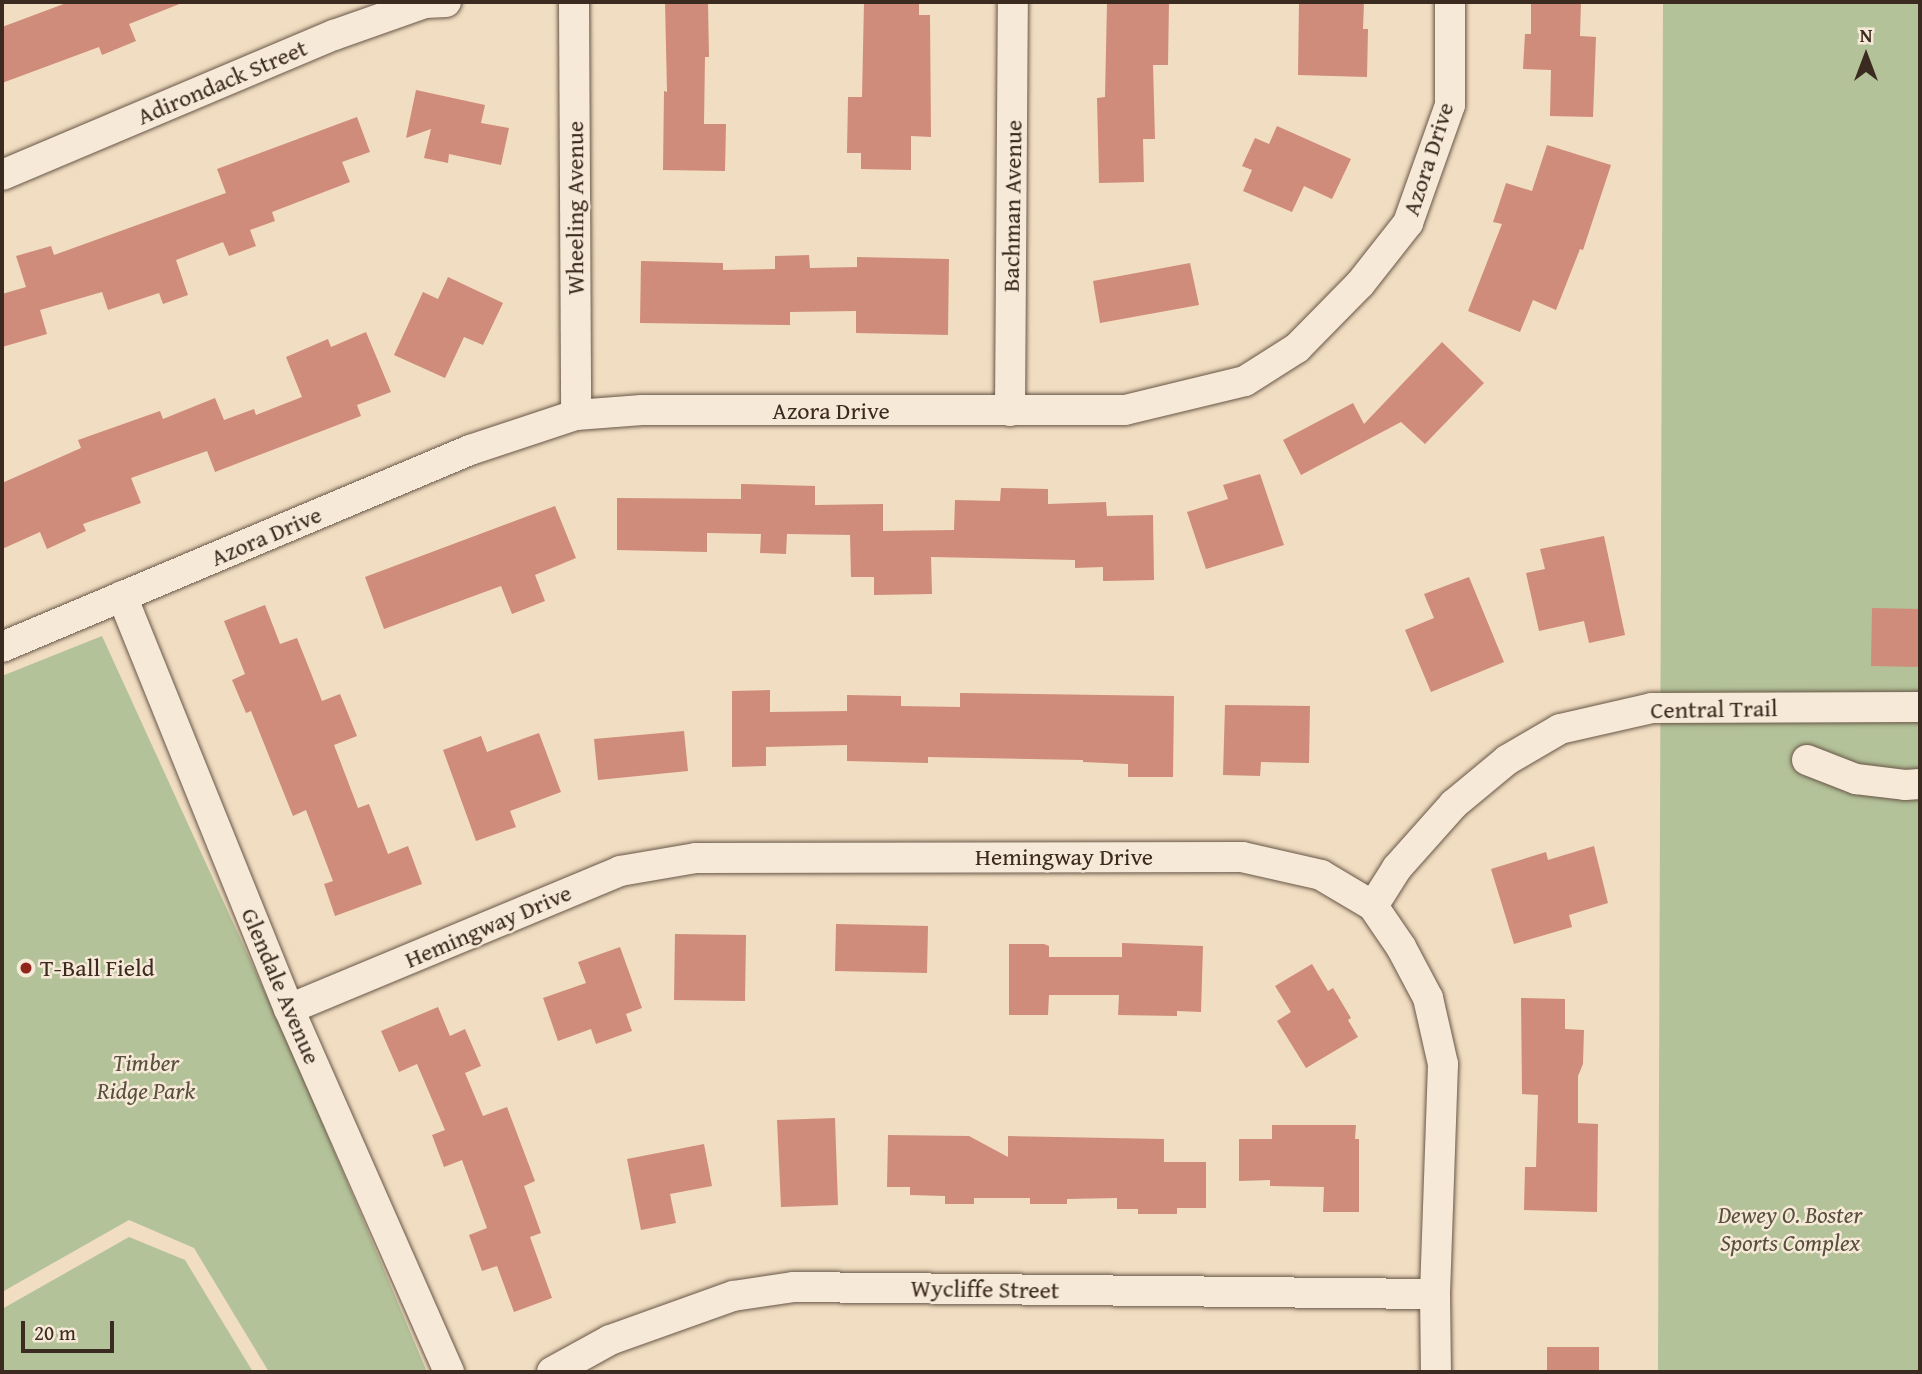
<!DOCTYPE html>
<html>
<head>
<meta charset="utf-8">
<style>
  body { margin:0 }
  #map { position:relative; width:1922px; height:1374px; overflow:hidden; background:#f1ddc1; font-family:"Gentium Book Plus",serif }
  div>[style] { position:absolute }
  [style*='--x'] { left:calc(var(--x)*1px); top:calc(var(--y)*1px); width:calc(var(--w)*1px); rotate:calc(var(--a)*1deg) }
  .green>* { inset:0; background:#b3c298 }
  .building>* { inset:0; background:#cf8c7a }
  .roads { filter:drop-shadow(0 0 2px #685748) drop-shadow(0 0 2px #685748) }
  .minor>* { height:30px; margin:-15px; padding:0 15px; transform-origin:15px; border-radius:15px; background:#f6e9d7 }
  .dots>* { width:19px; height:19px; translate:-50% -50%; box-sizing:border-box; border:4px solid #f6e9d7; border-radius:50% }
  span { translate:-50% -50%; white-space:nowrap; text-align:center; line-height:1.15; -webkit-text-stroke:5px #f6e9d7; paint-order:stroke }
  .street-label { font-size:24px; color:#3a2a1f }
  .poi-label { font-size:24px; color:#3a2a1f }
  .left { translate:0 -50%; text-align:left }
  .park-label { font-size:24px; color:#58503d; font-style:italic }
  .frame { position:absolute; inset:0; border:4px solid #3a2a1f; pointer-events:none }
  .north { position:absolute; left:1831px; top:21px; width:70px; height:70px; -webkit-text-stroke:5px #f6e9d7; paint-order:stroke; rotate:0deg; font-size:19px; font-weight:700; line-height:28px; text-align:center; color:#3a2a1f }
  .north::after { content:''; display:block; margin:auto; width:24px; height:32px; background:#3a2a1f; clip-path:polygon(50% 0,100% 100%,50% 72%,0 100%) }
  .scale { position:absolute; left:21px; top:1321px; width:93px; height:32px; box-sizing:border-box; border:4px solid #3a2a1f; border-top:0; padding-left:9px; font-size:21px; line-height:24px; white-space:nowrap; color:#3a2a1f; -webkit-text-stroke:5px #f6e9d7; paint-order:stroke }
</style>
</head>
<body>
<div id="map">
  <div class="green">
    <i style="clip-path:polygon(1663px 2px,1920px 2px,1920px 1372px,1658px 1372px)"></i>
    <i style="clip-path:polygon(102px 636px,295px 1058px,427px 1372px,269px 1372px,194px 1248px,129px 1220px,2px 1292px,2px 676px)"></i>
    <i style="clip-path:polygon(129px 1237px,185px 1260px,253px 1372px,2px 1372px,2px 1309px)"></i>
  </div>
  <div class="building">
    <i style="clip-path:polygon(69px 2px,182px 2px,182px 3px,129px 24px,136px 41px,102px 55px,99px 47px,2px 83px,2px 27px)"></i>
    <i style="clip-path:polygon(665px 2px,708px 2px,709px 57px,705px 57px,704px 124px,726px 124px,725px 171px,663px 170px,664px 91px,667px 92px)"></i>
    <i style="clip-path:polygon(864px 2px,919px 2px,919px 15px,930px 15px,931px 137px,911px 136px,911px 170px,861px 169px,861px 153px,847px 153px,848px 97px,862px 97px)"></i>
    <i style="clip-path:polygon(1107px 2px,1169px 2px,1168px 65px,1153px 65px,1155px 139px,1143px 139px,1144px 182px,1099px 183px,1097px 98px,1105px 97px)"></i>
    <i style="clip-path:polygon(1299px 2px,1364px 2px,1363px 29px,1368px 29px,1367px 77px,1298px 75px)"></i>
    <i style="clip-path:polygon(1531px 2px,1581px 2px,1580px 36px,1596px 37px,1593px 117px,1550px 116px,1551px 70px,1523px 69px,1525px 34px,1531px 34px)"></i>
    <i style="clip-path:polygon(416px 90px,485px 105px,481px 123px,509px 128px,501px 165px,449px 154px,448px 163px,424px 158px,431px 129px,406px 138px)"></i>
    <i style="clip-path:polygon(357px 117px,370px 152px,342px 162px,350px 182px,272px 212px,275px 221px,250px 230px,256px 246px,229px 256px,223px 242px,176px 260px,188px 295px,163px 304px,159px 293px,108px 310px,102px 292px,40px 310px,47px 334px,2px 347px,2px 294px,26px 287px,16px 256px,51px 246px,54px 255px,226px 193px,217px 169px)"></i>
    <i style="clip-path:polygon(1277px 126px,1351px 159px,1332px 199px,1304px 186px,1292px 212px,1243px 191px,1252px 170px,1242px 166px,1255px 138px,1269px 144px)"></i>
    <i style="clip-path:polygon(1547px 145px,1611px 165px,1583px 250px,1580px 249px,1556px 310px,1533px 300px,1520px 332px,1468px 311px,1502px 224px,1493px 222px,1506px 183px,1532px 191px)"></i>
    <i style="clip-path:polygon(809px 255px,810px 268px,857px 267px,857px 257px,949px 259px,948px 335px,856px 333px,856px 311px,790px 312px,790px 325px,640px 323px,641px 261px,723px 263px,723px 270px,775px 269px,775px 256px)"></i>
    <i style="clip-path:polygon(1190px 263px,1199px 305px,1100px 323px,1093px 281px)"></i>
    <i style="clip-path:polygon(448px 277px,503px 303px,483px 345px,464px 337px,445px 378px,394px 355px,423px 292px,438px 299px)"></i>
    <i style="clip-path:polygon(366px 332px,391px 392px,357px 405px,361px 416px,215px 472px,207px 451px,131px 478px,141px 503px,83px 524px,86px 531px,47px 549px,40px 532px,2px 549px,2px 483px,81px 448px,78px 440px,160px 411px,163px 419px,215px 398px,224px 420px,254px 409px,256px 415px,302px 397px,286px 357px,328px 339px,331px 347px)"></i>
    <i style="clip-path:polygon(1442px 342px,1484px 383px,1425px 444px,1401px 422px,1301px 475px,1283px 440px,1353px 403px,1364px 424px)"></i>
    <i style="clip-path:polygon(1260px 474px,1284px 545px,1206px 569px,1187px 512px,1228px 499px,1223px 485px)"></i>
    <i style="clip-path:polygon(741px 484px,815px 486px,815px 505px,883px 504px,883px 531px,954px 530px,955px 500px,1000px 501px,1001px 488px,1048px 489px,1048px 504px,1106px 502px,1107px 516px,1153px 515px,1154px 580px,1103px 581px,1103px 567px,1075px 568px,1075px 560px,931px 557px,932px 594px,874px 595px,874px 577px,851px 577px,850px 535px,787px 534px,786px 554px,760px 553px,761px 534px,707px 533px,707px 552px,617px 550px,617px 498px,741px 499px)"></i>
    <i style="clip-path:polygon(555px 506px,576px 558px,535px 575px,545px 601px,512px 614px,501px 586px,384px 629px,365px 577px)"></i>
    <i style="clip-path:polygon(1604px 536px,1625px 635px,1589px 643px,1584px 621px,1539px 631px,1526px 573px,1545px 569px,1540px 549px)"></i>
    <i style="clip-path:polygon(1469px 577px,1504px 662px,1431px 692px,1405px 630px,1434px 618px,1424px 594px)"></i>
    <i style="clip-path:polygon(265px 605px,280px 644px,297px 638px,322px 701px,340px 694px,357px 736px,334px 745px,358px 808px,369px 804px,388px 854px,408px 846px,422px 884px,335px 916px,324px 884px,333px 881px,306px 810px,293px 816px,251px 711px,246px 713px,232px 680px,245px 674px,224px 621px)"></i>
    <i style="clip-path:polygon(1872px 608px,1920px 609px,1920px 667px,1871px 666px)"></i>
    <i style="clip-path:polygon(770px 690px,770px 712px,847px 711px,847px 695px,901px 696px,901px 706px,960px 707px,960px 693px,1174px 696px,1173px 777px,1128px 777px,1128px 764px,1083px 762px,1083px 760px,928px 757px,928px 763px,847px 761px,847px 745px,766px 747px,766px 766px,732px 767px,732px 691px)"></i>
    <i style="clip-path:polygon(1225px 705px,1310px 706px,1309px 763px,1261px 762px,1260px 776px,1223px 775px)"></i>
    <i style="clip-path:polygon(684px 731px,688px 771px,598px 780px,594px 739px)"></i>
    <i style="clip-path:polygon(539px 733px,561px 792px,510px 811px,516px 827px,476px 841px,443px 750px,481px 736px,487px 752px)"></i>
    <i style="clip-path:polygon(1594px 846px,1608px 903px,1569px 915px,1572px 927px,1514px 944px,1491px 869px,1546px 852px,1548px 860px)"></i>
    <i style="clip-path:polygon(836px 924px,928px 926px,927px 973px,835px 971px)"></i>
    <i style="clip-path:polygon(675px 934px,746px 935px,745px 1001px,674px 1000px)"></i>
    <i style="clip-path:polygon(1122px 943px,1203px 946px,1201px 1012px,1177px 1011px,1177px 1016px,1118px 1015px,1119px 995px,1049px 995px,1048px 1015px,1009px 1015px,1009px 944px,1044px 944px,1049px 946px,1049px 957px,1122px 957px)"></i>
    <i style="clip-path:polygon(620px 947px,642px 1008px,626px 1014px,632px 1031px,596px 1044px,591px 1029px,558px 1041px,543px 998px,586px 983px,578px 962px)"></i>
    <i style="clip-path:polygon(1312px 964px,1328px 991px,1333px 988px,1351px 1018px,1348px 1020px,1358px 1037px,1306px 1068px,1277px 1021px,1291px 1012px,1275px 986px)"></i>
    <i style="clip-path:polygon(1521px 998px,1565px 999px,1565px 1029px,1584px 1030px,1583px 1064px,1578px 1076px,1578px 1123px,1598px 1124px,1597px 1212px,1524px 1210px,1525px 1167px,1536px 1167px,1538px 1095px,1522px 1094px)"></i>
    <i style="clip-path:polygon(438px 1007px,450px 1036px,465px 1029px,481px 1066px,465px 1073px,483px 1116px,507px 1107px,535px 1181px,524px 1186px,541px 1233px,530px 1237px,552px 1298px,514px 1312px,497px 1266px,482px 1271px,469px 1235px,487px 1228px,462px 1160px,444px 1167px,432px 1135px,445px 1130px,417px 1064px,399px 1072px,381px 1031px)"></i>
    <i style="clip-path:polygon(835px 1118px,838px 1205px,781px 1207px,777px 1120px)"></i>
    <i style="clip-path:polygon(1272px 1125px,1356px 1125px,1355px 1139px,1359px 1139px,1359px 1212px,1323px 1212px,1324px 1187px,1270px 1186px,1270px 1180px,1239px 1181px,1239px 1139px,1272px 1139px)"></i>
    <i style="clip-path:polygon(888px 1135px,969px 1136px,1008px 1157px,1008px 1136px,1164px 1139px,1164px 1162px,1206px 1162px,1206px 1208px,1177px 1208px,1177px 1214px,1138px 1214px,1138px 1209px,1117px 1209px,1117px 1198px,1067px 1199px,1067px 1204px,1030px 1204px,1030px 1198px,974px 1198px,974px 1204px,945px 1204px,945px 1196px,910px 1195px,910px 1187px,887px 1187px)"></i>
    <i style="clip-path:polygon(704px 1144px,712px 1186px,670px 1194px,676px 1223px,641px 1230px,627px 1159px)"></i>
    <i style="clip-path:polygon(1547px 1347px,1599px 1347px,1599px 1372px,1547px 1372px)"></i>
  </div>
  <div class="roads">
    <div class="minor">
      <i style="--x:574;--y:2;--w:413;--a:89.7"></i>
      <i style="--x:2;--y:175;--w:360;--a:-22.9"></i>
      <i style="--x:334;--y:35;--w:96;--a:-19.4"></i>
      <i style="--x:425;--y:3;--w:21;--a:-3"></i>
      <i style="--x:1010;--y:411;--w:409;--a:-89.6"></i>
      <i style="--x:122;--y:596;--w:445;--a:68"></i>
      <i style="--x:289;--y:1009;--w:397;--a:66.2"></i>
      <i style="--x:2;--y:647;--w:508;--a:-22.83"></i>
      <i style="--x:470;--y:450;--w:112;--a:-18.3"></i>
      <i style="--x:576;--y:415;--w:66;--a:-4.3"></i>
      <i style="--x:642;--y:410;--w:483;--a:0"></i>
      <i style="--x:1125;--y:410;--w:123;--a:-13.6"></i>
      <i style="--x:1245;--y:381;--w:62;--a:-32.4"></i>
      <i style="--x:1297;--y:348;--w:90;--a:-45.5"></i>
      <i style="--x:1360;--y:284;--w:78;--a:-51.8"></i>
      <i style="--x:1408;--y:223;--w:125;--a:-70.4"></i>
      <i style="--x:1450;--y:105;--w:103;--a:-90"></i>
      <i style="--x:1807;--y:760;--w:53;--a:21.2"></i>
      <i style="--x:1856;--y:779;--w:49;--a:7"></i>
      <i style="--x:1905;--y:785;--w:15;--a:-4"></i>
      <i style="--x:1373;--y:906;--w:45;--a:-57.7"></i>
      <i style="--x:1397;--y:868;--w:86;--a:-48.3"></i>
      <i style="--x:1454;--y:804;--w:69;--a:-39.7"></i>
      <i style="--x:1507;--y:760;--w:61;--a:-30.3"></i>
      <i style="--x:1560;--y:729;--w:94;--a:-12.9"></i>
      <i style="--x:1652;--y:708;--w:268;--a:-0.2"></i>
      <i style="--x:289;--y:1009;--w:359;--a:-22.6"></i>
      <i style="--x:620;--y:871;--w:77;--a:-9.7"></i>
      <i style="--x:696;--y:858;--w:546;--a:-0.1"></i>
      <i style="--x:1242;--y:857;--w:81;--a:12.8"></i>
      <i style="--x:1321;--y:875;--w:61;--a:30.8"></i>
      <i style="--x:1373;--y:906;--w:50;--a:55.7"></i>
      <i style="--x:1401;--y:947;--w:58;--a:62.1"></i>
      <i style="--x:1428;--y:998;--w:68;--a:77.2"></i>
      <i style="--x:1443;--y:1064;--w:230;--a:92"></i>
      <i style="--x:1435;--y:1294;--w:78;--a:89.3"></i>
      <i style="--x:552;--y:1372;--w:66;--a:-28.9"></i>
      <i style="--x:610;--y:1340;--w:131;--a:-19.7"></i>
      <i style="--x:733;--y:1296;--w:62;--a:-8.4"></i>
      <i style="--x:794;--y:1287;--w:641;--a:0.63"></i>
    </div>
  </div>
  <div class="dots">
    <i style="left:26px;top:968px;background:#8f2418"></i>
  </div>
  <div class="street-label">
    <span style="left:222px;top:82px;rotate:-23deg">Adirondack Street</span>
    <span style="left:1428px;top:159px;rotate:-72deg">Azora Drive</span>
    <span style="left:1012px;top:206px;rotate:-89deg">Bachman Avenue</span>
    <span style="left:575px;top:208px;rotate:-90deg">Wheeling Avenue</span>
    <span style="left:831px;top:411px">Azora Drive</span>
    <span style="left:266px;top:536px;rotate:-23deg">Azora Drive</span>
    <span style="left:1714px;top:709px;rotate:-1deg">Central Trail</span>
    <span style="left:1064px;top:857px">Hemingway Drive</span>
    <span style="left:488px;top:926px;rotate:-23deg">Hemingway Drive</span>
    <span style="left:281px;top:986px;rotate:67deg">Glendale Avenue</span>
    <span style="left:985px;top:1289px;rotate:1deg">Wycliffe Street</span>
  </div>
  <div class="poi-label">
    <span class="left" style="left:40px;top:968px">T-Ball Field</span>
  </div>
  <div class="park-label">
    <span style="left:146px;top:1077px">Timber<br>Ridge Park</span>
    <span style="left:1790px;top:1229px">Dewey O. Boster<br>Sports Complex</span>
  </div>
  <div class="frame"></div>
  <div class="north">N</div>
  <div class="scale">20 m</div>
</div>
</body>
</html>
